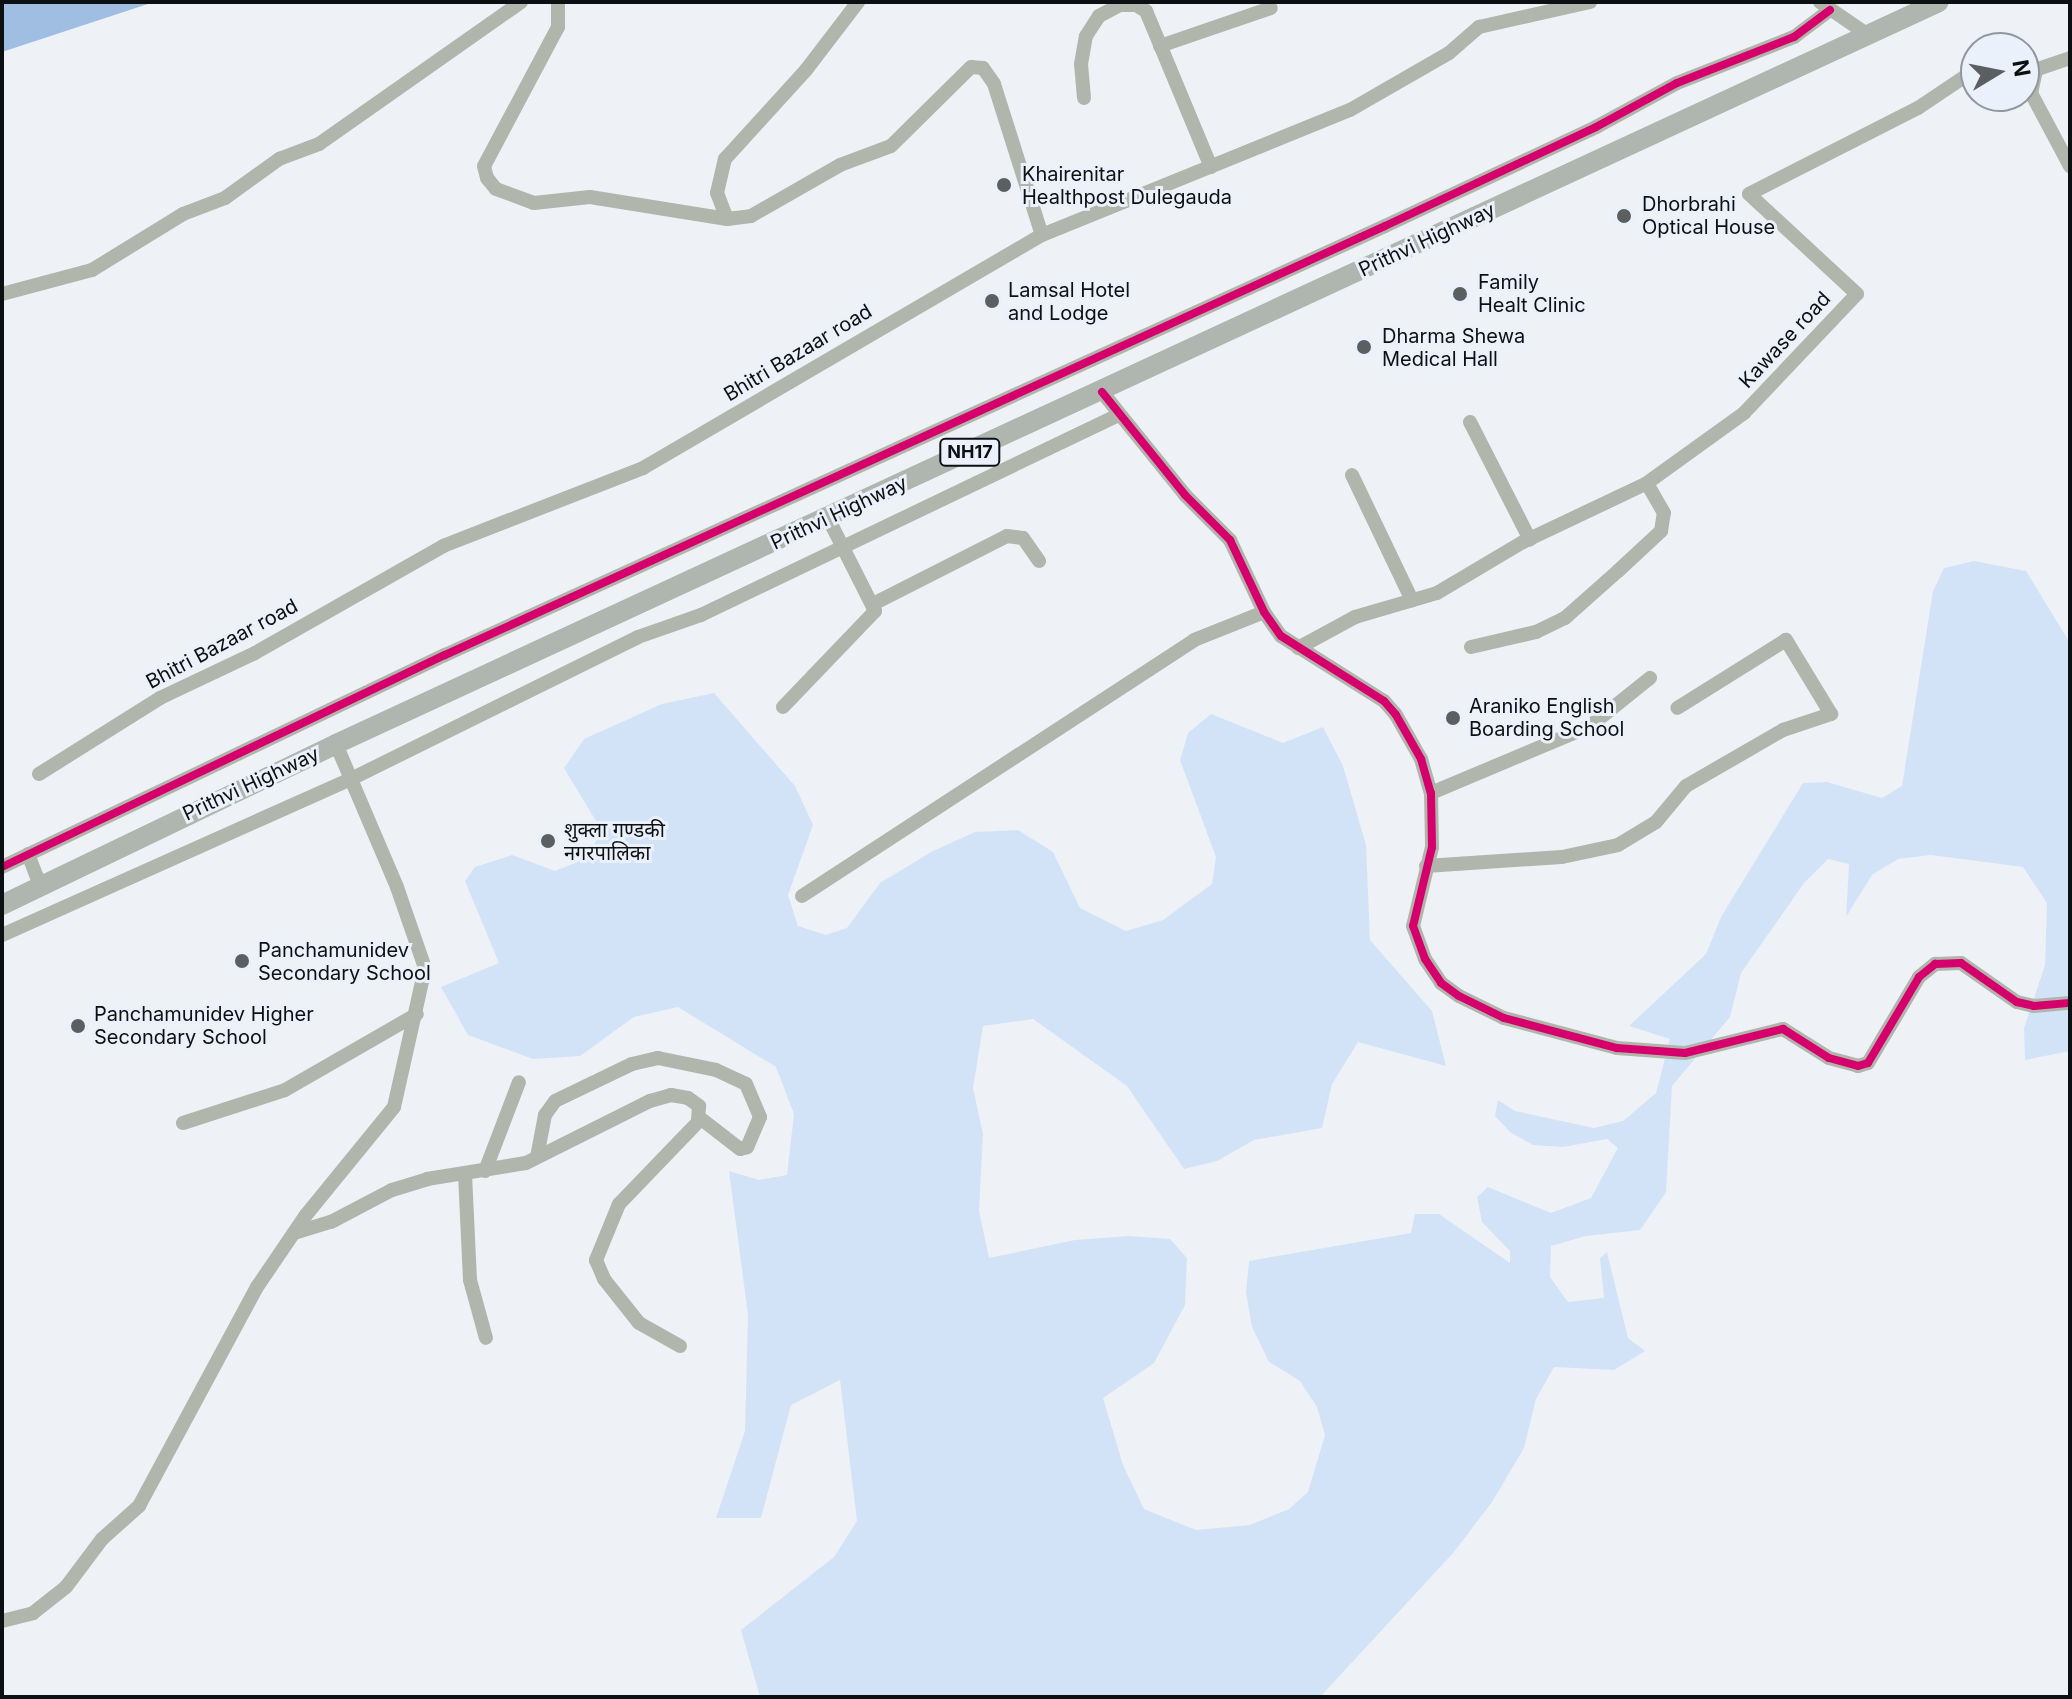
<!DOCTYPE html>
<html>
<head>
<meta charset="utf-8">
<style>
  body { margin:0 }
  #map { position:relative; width:2072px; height:1699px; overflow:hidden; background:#eef2f6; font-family:Inter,"Noto Sans Devanagari",sans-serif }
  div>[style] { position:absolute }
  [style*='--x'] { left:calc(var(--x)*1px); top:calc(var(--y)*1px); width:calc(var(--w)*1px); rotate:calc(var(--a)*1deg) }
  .green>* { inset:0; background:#d2e3f8 }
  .water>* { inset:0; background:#9fbee1 }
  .minor>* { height:14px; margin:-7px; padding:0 7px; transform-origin:7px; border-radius:7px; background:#b1b6ac }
  .highway>* { height:20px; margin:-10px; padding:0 10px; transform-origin:10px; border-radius:10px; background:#afb6af }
  .cycleway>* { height:8px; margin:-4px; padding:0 4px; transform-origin:4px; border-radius:4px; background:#d6006c }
  .dots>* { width:22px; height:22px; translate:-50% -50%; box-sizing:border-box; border:4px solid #eaf1fa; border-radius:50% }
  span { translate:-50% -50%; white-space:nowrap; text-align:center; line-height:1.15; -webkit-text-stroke:6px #eaf1fa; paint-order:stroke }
  .shield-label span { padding:2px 6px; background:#eaf1fa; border:2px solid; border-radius:6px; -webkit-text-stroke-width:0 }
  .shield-label { font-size:18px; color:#0d1013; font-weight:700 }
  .poi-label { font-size:20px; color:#0d1013 }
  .left { translate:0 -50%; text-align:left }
  .street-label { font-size:20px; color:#0d1013 }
  .frame { position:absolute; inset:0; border:4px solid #0d1013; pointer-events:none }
  .north { position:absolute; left:1960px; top:32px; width:80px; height:80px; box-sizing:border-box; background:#eaf1fa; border:2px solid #92979e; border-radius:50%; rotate:80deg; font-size:22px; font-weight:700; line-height:32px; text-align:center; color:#0d1013 }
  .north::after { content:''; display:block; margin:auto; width:28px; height:36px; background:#5c5f62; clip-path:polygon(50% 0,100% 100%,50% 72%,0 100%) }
</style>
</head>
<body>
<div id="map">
  <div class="green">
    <i style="clip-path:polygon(1974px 561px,2026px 571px,2070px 643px,2070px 1051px,2025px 1060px,2024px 1028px,2045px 965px,2047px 903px,2023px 867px,1931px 855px,1898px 859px,1872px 875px,1846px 917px,1849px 864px,1828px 859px,1804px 883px,1741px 973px,1730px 1017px,1672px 1086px,1666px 1192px,1640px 1230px,1586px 1236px,1551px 1246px,1550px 1277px,1568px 1302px,1604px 1298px,1600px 1258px,1607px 1252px,1628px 1338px,1645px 1351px,1614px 1370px,1554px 1367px,1536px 1399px,1524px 1448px,1492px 1502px,1454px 1552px,1320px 1697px,760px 1697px,741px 1630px,834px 1557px,857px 1521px,840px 1380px,791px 1405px,761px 1518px,716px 1518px,745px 1431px,748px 1315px,729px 1171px,759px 1180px,787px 1175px,794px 1114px,776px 1067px,678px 1007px,634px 1017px,580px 1056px,533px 1059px,468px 1035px,441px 987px,499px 963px,465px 881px,475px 867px,512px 855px,555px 871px,585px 859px,602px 831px,564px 768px,584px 739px,662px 704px,714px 693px,795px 786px,813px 825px,788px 895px,798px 926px,826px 935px,847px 928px,880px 883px,933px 851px,975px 832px,1018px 830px,1053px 852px,1080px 908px,1126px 931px,1163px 920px,1212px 884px,1216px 857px,1180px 760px,1188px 733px,1211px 714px,1283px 743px,1323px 727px,1343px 766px,1366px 845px,1370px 940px,1432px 1011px,1446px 1066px,1358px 1042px,1332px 1084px,1322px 1128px,1254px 1140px,1217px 1161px,1184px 1169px,1127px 1086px,1033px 1019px,983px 1026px,973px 1088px,983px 1134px,979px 1211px,989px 1258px,1075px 1240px,1129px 1236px,1170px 1239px,1187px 1258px,1185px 1305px,1154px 1363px,1103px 1398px,1123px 1465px,1144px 1509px,1196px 1530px,1250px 1525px,1289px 1509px,1308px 1492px,1325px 1435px,1317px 1407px,1300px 1381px,1269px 1362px,1252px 1327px,1246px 1293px,1249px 1261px,1411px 1233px,1415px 1214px,1439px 1214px,1510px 1263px,1510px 1251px,1482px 1222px,1477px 1197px,1488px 1187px,1551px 1213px,1591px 1198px,1618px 1148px,1607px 1139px,1563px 1147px,1533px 1145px,1510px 1132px,1495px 1116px,1498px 1100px,1515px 1111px,1594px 1128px,1623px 1121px,1656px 1093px,1670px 1039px,1629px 1026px,1706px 954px,1721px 917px,1803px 783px,1827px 782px,1882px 798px,1902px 786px,1933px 591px,1944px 568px)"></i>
  </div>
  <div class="water">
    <i style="clip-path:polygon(2px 2px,154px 2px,2px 52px)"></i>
  </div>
  <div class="minor">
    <i style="--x:558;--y:2;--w:25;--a:90"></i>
    <i style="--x:558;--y:27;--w:157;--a:118"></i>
    <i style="--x:484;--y:166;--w:12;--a:76"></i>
    <i style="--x:487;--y:178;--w:14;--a:51"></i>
    <i style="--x:496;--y:189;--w:40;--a:20.2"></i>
    <i style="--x:534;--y:203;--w:56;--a:-6.1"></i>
    <i style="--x:590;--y:197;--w:139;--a:9.1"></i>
    <i style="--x:727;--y:219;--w:28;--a:-111"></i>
    <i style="--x:717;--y:193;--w:35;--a:-77"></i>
    <i style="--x:725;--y:159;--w:120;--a:-47.7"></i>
    <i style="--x:806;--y:70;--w:86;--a:-52.6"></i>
    <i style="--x:1820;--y:2;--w:58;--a:34.5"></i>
    <i style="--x:1160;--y:46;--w:117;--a:-18.9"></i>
    <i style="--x:2070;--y:58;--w:36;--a:161"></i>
    <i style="--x:2036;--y:70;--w:24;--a:102"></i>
    <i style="--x:2031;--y:93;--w:83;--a:61.9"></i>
    <i style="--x:1084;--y:98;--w:34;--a:-95"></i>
    <i style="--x:1081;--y:64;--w:28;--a:-80"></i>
    <i style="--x:1086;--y:36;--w:24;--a:-57"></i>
    <i style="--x:1099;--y:16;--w:24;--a:-28"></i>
    <i style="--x:1120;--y:5;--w:16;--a:0"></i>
    <i style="--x:1136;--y:5;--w:12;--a:31"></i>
    <i style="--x:1146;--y:11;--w:169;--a:67.4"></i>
    <i style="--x:727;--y:219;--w:24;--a:-7"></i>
    <i style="--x:751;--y:216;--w:103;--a:-29.8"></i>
    <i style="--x:840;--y:165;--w:54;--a:-20.4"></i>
    <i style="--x:891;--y:146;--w:112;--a:-44.6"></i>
    <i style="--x:971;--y:67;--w:12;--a:5"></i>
    <i style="--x:983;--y:68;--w:19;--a:55"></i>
    <i style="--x:994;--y:84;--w:158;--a:72.4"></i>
    <i style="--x:2;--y:294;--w:93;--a:-14.9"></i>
    <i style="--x:92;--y:270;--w:107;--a:-31.6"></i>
    <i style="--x:183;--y:214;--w:45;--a:-20.9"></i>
    <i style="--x:225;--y:198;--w:67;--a:-35.8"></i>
    <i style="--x:279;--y:159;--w:43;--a:-20.6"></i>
    <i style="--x:319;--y:144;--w:247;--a:-35.1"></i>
    <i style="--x:1102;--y:392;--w:132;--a:51.1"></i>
    <i style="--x:1185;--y:495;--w:64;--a:45"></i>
    <i style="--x:1230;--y:540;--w:80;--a:64.7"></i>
    <i style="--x:1264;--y:612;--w:29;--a:55"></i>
    <i style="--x:1281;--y:636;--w:122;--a:32.3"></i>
    <i style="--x:1384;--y:701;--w:18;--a:49"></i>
    <i style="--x:1396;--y:715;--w:51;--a:60.4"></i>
    <i style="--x:1421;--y:759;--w:35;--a:74"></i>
    <i style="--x:1431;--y:793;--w:54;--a:88.9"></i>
    <i style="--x:1432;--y:847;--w:81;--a:103.5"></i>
    <i style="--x:1413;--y:926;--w:35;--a:70"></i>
    <i style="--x:1425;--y:959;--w:29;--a:56"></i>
    <i style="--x:1441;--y:983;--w:22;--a:36"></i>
    <i style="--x:1459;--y:996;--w:50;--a:26.1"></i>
    <i style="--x:1504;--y:1018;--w:117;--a:14.9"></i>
    <i style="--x:1617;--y:1048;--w:68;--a:4.2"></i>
    <i style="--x:1685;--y:1053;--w:101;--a:-13.8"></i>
    <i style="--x:1783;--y:1029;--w:54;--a:32.2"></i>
    <i style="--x:1829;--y:1058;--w:30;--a:15"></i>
    <i style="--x:1858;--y:1066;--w:10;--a:-17"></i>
    <i style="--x:1868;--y:1063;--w:100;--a:-59.3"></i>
    <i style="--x:1919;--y:977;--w:21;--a:-39"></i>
    <i style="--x:1935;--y:964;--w:26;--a:-2"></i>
    <i style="--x:1961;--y:963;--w:68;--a:34.9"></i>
    <i style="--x:2017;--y:1002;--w:17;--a:13"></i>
    <i style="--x:2034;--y:1006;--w:36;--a:-5"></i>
    <i style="--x:1470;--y:422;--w:132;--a:63"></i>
    <i style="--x:1352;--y:475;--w:139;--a:64.4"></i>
    <i style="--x:875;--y:603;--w:148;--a:-26.9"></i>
    <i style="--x:1007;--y:536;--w:16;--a:7"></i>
    <i style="--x:1023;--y:538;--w:28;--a:55"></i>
    <i style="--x:1471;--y:647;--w:67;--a:-13"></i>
    <i style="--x:1536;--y:632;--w:32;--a:-26"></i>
    <i style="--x:1565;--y:618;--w:71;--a:-41.6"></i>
    <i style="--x:1618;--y:571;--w:59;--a:-42.9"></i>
    <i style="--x:1661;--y:531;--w:18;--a:-81"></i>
    <i style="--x:1664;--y:513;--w:34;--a:-120"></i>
    <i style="--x:1298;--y:648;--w:65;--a:-28.5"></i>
    <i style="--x:1355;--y:617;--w:85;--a:-16.3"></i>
    <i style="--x:1437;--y:593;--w:100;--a:-30.7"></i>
    <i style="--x:1523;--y:542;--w:137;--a:-25.4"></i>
    <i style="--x:1647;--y:483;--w:120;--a:-35.8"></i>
    <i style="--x:1744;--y:413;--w:164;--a:-46.5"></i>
    <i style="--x:1857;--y:294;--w:147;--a:-137.2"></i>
    <i style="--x:1749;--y:194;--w:190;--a:-27"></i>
    <i style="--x:1918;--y:108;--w:70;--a:-33.9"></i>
    <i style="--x:783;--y:707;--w:133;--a:-46.2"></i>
    <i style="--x:875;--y:611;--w:104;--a:-116.8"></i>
    <i style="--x:39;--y:774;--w:143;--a:-32.1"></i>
    <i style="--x:160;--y:698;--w:105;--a:-25.3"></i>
    <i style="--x:255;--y:653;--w:216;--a:-29.6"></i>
    <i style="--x:443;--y:546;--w:215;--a:-21.3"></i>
    <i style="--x:643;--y:468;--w:462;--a:-30.3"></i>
    <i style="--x:1042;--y:235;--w:332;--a:-22.1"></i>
    <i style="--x:1350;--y:110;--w:114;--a:-29.9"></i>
    <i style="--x:1449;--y:53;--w:40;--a:-41"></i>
    <i style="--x:1479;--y:27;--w:114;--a:-12.7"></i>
    <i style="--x:1431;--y:793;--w:173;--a:-22.8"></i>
    <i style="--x:1590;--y:726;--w:77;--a:-38.7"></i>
    <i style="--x:28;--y:854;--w:33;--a:69"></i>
    <i style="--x:1426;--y:866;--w:136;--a:-3.8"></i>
    <i style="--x:1562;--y:857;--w:57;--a:-12.1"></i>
    <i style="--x:1618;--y:845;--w:44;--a:-31.2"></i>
    <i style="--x:1656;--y:822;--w:47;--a:-50.2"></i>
    <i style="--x:1686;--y:786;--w:112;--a:-30"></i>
    <i style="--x:1783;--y:730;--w:51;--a:-18.4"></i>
    <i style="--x:1831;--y:714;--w:87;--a:-121.3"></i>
    <i style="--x:1786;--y:640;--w:128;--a:148"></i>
    <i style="--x:2;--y:867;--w:491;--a:-25.6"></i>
    <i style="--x:445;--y:655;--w:1033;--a:-24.53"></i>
    <i style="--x:1385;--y:226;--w:233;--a:-25.1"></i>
    <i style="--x:1596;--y:127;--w:92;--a:-28.5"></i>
    <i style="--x:1677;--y:83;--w:126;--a:-21.5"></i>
    <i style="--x:1794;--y:37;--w:45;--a:-36.9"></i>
    <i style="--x:802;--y:896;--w:468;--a:-33.1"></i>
    <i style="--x:1194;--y:640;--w:75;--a:-21.8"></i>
    <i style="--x:2;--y:935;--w:385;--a:-24.1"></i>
    <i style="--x:353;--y:778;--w:318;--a:-26.3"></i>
    <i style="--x:638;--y:637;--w:67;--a:-19.2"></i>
    <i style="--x:701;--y:615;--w:462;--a:-25.6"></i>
    <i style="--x:183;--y:1123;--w:107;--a:-17.9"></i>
    <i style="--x:285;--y:1090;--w:152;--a:-29.9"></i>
    <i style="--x:537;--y:1157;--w:43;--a:-79.2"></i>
    <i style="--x:545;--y:1115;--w:17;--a:-54"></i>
    <i style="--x:555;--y:1101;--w:85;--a:-25.7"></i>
    <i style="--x:632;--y:1064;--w:27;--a:-13"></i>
    <i style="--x:658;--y:1058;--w:59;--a:11.7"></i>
    <i style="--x:716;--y:1070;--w:33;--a:25"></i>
    <i style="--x:746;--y:1084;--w:36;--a:67"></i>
    <i style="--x:760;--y:1117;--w:33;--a:113"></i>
    <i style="--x:747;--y:1147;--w:7;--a:164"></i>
    <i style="--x:740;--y:1149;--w:51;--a:-142.2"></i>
    <i style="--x:485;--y:1171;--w:95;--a:-69.1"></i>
    <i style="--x:465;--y:1174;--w:106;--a:87.3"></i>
    <i style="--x:470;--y:1280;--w:60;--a:74.6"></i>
    <i style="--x:294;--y:1233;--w:39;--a:-17"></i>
    <i style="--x:331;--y:1222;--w:69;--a:-27.7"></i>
    <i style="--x:392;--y:1190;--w:37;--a:-17"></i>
    <i style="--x:427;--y:1179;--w:100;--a:-9.2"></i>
    <i style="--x:526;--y:1163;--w:139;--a:-26.6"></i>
    <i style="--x:650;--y:1101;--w:22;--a:-16"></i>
    <i style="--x:671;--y:1095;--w:17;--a:10"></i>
    <i style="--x:688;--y:1098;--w:14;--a:36"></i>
    <i style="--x:699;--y:1106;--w:16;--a:94"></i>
    <i style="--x:698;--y:1122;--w:114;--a:133.9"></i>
    <i style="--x:619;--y:1204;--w:61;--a:112.3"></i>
    <i style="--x:596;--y:1260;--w:21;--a:67"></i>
    <i style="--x:604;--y:1279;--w:56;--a:51.5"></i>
    <i style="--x:639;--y:1323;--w:47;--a:29.3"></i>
    <i style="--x:2;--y:1621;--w:32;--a:-14"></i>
    <i style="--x:33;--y:1613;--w:42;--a:-38.2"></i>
    <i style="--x:66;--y:1587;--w:60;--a:-53.1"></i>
    <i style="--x:102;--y:1539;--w:50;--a:-41.7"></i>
    <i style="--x:139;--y:1506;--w:249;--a:-61.7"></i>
    <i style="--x:257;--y:1287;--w:87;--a:-55.8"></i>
    <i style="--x:306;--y:1215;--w:139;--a:-50.8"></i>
    <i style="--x:394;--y:1107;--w:142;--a:-77.4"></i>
    <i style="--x:425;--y:968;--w:86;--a:-109.1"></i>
    <i style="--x:397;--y:887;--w:155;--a:-113.1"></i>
  </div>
  <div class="highway">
    <i style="--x:2;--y:905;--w:371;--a:-25.7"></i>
    <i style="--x:336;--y:744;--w:1766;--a:-24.84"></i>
  </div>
  <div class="cycleway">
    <i style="--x:1102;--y:392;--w:132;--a:51.1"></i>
    <i style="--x:1185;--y:495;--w:64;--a:45"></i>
    <i style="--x:1230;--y:540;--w:80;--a:64.7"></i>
    <i style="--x:1264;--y:612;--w:29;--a:55"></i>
    <i style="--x:1281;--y:636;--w:122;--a:32.3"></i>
    <i style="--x:1384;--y:701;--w:18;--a:49"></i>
    <i style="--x:1396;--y:715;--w:51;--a:60.4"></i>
    <i style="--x:1421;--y:759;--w:35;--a:74"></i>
    <i style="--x:1431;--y:793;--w:54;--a:88.9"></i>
    <i style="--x:1432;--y:847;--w:81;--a:103.5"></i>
    <i style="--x:1413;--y:926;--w:35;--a:70"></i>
    <i style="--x:1425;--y:959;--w:29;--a:56"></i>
    <i style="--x:1441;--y:983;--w:22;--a:36"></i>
    <i style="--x:1459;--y:996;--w:50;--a:26.1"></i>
    <i style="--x:1504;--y:1018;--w:117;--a:14.9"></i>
    <i style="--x:1617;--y:1048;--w:68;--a:4.2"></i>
    <i style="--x:1685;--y:1053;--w:101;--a:-13.8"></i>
    <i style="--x:1783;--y:1029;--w:54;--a:32.2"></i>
    <i style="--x:1829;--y:1058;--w:30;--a:15"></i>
    <i style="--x:1858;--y:1066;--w:10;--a:-17"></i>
    <i style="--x:1868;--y:1063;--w:100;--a:-59.3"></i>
    <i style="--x:1919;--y:977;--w:21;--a:-39"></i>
    <i style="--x:1935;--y:964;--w:26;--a:-2"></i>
    <i style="--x:1961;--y:963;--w:68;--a:34.9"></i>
    <i style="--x:2017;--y:1002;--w:17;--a:13"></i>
    <i style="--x:2034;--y:1006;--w:36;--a:-5"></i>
    <i style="--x:2;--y:867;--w:491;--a:-25.6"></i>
    <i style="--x:445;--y:655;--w:1033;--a:-24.53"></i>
    <i style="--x:1385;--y:226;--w:233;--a:-25.1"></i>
    <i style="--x:1596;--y:127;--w:92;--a:-28.5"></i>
    <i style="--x:1677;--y:83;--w:126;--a:-21.5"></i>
    <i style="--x:1794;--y:37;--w:45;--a:-36.9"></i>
  </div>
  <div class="dots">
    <i style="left:1004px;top:185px;background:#5c5f62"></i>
    <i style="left:1624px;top:216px;background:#5c5f62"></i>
    <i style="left:1460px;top:294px;background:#5c5f62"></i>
    <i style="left:992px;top:301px;background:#5c5f62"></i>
    <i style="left:1364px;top:347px;background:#5c5f62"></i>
    <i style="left:1453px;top:718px;background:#5c5f62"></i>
    <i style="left:548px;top:841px;background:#5c5f62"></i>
    <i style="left:242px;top:961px;background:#5c5f62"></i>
    <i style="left:78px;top:1026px;background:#5c5f62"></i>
  </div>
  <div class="shield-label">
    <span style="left:970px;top:452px">NH17</span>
  </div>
  <div class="poi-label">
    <span class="left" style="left:1022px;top:186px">Khairenitar<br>Healthpost Dulegauda</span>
    <span class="left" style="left:1642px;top:216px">Dhorbrahi<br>Optical House</span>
    <span class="left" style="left:1478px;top:294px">Family<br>Healt Clinic</span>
    <span class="left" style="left:1008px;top:302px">Lamsal Hotel<br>and Lodge</span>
    <span class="left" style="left:1382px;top:348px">Dharma Shewa<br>Medical Hall</span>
    <span class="left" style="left:1469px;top:718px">Araniko English<br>Boarding School</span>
    <span class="left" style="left:564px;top:842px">शुक्ला गण्डकी<br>नगरपालिका</span>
    <span class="left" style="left:258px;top:962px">Panchamunidev<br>Secondary School</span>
    <span class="left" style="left:94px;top:1026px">Panchamunidev Higher<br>Secondary School</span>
  </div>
  <div class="street-label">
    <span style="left:1427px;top:240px;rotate:-25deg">Prithvi Highway</span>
    <span style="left:1785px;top:340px;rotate:-47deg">Kawase road</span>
    <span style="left:798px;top:353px;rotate:-31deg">Bhitri Bazaar road</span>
    <span style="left:839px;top:513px;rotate:-25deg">Prithvi Highway</span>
    <span style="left:222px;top:644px;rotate:-28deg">Bhitri Bazaar road</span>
    <span style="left:251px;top:784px;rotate:-25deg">Prithvi Highway</span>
  </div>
  <div class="frame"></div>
  <div class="north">N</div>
</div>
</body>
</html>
